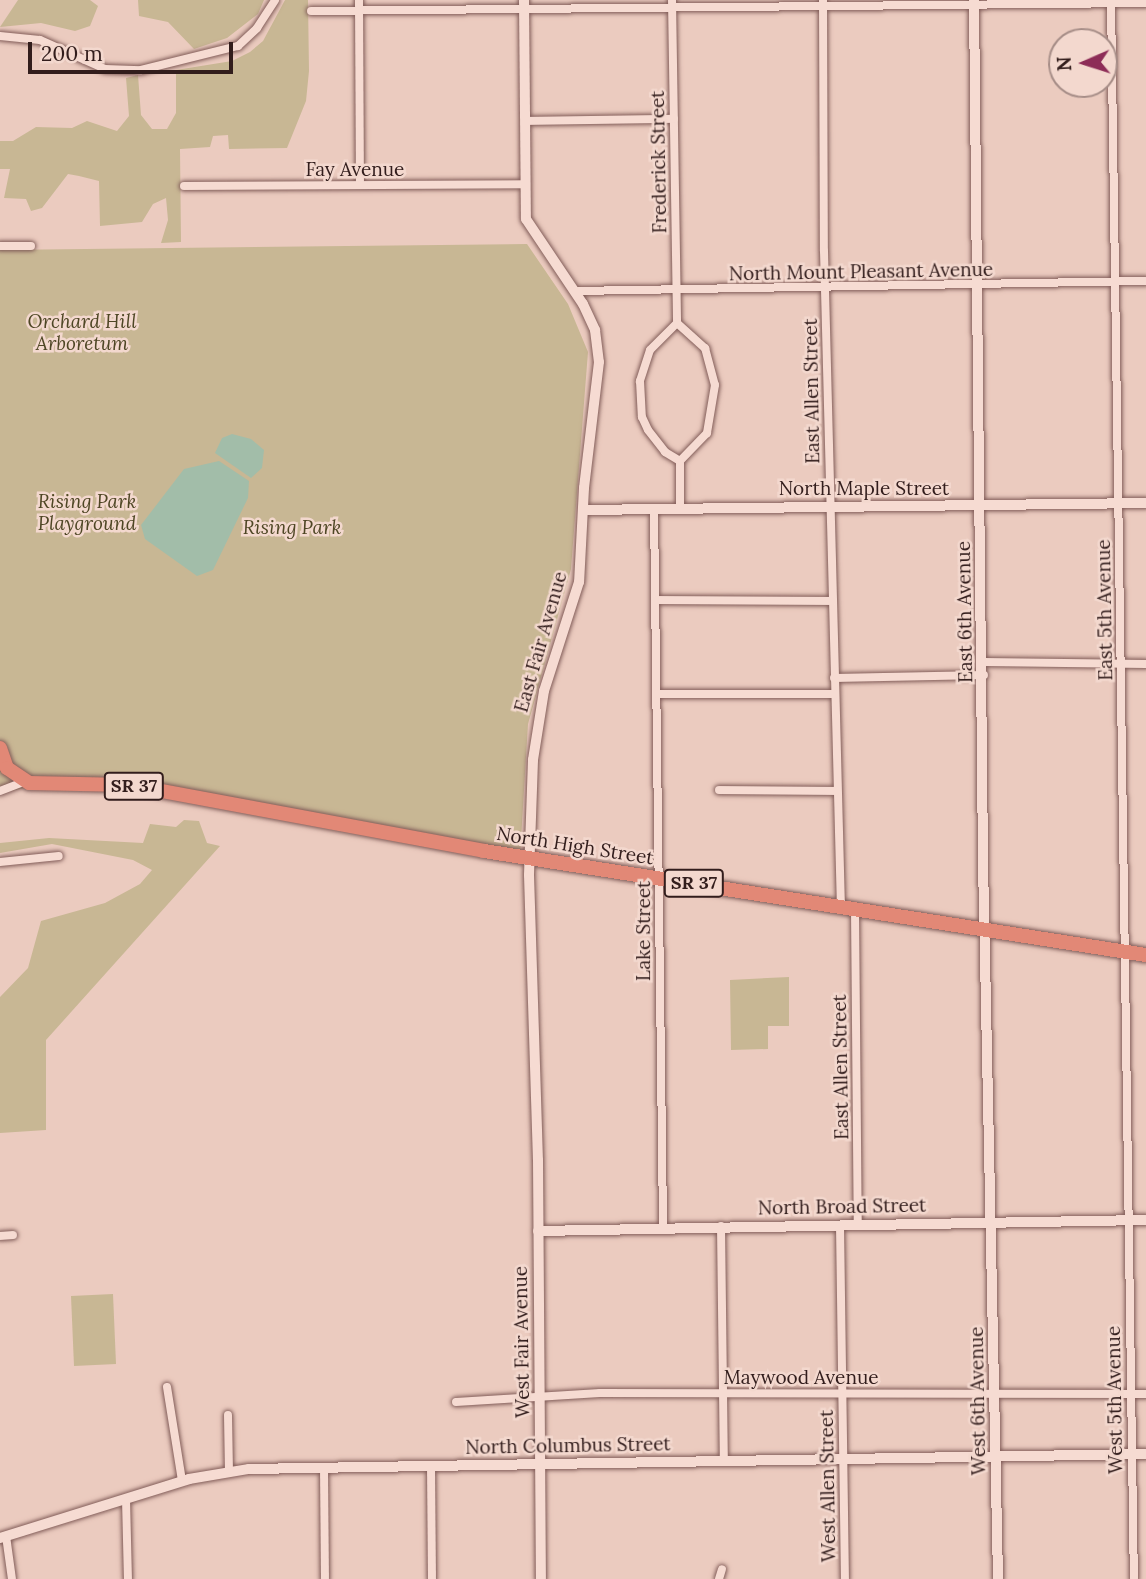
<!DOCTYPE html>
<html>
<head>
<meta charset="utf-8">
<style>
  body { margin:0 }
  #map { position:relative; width:1146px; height:1579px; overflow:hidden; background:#ebcbbf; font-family:Lora,serif }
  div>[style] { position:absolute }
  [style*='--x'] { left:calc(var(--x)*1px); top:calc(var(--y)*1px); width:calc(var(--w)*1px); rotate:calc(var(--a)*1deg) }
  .green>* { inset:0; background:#c8b794 }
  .water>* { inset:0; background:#a2bda9 }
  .roads { filter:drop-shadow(0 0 2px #825d59) drop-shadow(0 0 2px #825d59) }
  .minor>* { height:8px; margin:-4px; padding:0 4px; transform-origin:4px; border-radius:4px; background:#f6dbd2 }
  .tertiary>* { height:10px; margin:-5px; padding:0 5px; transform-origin:5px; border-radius:5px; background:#f6dbd2 }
  .secondary>* { height:10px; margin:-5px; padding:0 5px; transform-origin:5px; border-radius:5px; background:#f6dbd2 }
  .trunk>* { height:14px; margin:-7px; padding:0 7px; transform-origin:7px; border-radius:7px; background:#e28876 }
  span { translate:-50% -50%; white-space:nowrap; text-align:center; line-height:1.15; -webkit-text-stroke:5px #f3d8ce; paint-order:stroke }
  .shield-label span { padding:2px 5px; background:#f3d8ce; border:2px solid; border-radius:5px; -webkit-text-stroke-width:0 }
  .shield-label { font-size:18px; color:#321d1c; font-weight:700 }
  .street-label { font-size:19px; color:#321d1c }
  .park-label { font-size:19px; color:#4e4624; font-style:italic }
  .north { position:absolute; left:1048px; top:28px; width:70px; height:70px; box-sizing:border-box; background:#f3d8ce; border:2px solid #a68d87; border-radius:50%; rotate:267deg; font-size:19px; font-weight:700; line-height:28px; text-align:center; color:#321d1c }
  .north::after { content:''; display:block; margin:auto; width:24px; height:32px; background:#8d2c57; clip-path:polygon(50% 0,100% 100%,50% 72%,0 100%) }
  .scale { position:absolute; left:28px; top:42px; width:205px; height:32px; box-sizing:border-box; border:4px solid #321d1c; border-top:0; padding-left:9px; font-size:21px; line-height:24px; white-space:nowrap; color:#321d1c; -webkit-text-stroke:5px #f3d8ce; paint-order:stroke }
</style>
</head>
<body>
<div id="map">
  <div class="green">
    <i style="clip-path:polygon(18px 0,90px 0,98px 6px,90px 26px,75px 31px,41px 23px,0 27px)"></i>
    <i style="clip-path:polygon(138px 0,264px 0,258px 14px,227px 38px,194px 49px,168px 22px,139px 16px)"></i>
    <i style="clip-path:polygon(285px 0,308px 0,309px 71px,306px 101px,287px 148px,229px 149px,228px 135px,213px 136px,210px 147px,180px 149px,181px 242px,161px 243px,168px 220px,166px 198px,153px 204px,142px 222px,100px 226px,99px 181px,79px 176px,68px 174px,42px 208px,31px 211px,26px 199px,4px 198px,10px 169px,0 169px,0 141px,13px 141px,36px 127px,72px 128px,87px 121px,117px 131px,129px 116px,126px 78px,138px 75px,141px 115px,152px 129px,167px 129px,176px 113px,176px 70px,232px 61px,250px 52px,263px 41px)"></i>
    <i style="clip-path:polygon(527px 244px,568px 304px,588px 352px,571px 569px,528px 724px,520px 856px,129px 785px,46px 784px,0 793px,0 250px)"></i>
    <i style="clip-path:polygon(184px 820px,199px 821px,207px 843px,220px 846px,46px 1040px,46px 1130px,0 1133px,0 997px,28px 968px,41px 921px,105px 903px,140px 884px,152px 870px,133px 860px,52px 844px,0 853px,0 843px,49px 838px,143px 843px,150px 824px,176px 827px)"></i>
    <i style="clip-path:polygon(789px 977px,789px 1026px,768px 1026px,768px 1049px,731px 1050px,730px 980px)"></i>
    <i style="clip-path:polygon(113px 1294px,116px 1364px,74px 1366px,71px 1296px)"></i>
  </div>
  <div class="water">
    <i style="clip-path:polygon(232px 434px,251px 439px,264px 450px,262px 468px,251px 478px,215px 453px,222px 438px)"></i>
    <i style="clip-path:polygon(219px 461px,249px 481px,248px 498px,213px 570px,197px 576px,145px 539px,141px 525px,184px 469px)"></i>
  </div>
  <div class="roads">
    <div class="minor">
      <i style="--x:359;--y:0;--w:185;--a:89.7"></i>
      <i style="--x:672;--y:0;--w:323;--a:89.1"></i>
      <i style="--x:823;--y:0;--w:251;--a:89.8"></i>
      <i style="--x:824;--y:251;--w:656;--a:88.52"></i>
      <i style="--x:1111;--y:0;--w:1579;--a:89.17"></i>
      <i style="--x:311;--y:11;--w:835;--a:-0.55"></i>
      <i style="--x:0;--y:36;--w:40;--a:5.7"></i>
      <i style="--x:40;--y:40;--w:71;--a:24"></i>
      <i style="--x:105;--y:69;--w:36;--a:2"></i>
      <i style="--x:141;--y:70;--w:100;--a:-13.9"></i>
      <i style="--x:238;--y:46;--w:26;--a:-43"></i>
      <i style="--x:257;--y:28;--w:33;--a:-57"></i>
      <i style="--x:525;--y:121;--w:149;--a:-0.8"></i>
      <i style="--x:184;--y:186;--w:341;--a:-0.3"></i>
      <i style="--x:0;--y:246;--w:31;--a:0"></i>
      <i style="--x:576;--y:291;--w:570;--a:-1.01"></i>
      <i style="--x:677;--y:323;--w:38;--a:135"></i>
      <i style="--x:650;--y:350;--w:33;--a:108"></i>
      <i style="--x:640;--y:381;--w:36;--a:87"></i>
      <i style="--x:642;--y:417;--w:14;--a:65"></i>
      <i style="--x:648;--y:430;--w:28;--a:52"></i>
      <i style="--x:665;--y:452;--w:17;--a:31"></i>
      <i style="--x:677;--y:323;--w:38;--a:42"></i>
      <i style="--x:705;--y:348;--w:38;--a:75"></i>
      <i style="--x:715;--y:385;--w:49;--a:99.5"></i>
      <i style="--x:707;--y:433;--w:39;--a:134"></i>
      <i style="--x:680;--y:461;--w:47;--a:90"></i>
      <i style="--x:654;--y:508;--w:720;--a:89.28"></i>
      <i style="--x:656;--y:600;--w:177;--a:0.3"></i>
      <i style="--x:984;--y:662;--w:162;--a:0.7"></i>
      <i style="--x:834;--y:678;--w:150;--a:-1.1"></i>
      <i style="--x:658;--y:694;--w:176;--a:0"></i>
      <i style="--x:719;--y:790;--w:118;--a:0.5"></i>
      <i style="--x:0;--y:791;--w:25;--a:-21"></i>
      <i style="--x:0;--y:862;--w:59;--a:-5.8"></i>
      <i style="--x:855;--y:909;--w:316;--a:89.5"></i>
      <i style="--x:840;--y:1225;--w:354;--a:89.2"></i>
      <i style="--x:721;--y:1226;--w:235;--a:89.3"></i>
      <i style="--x:0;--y:1236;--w:13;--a:-4"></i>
      <i style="--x:167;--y:1387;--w:95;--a:80.9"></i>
      <i style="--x:456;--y:1402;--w:144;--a:-3.6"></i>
      <i style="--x:600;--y:1393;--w:546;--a:0.1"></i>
      <i style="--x:228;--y:1415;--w:56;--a:89"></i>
      <i style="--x:431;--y:1466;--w:113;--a:89.5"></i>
      <i style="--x:324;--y:1468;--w:111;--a:89.5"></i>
      <i style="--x:126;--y:1499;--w:80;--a:88.6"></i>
      <i style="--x:6;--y:1536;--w:43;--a:82.1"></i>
      <i style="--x:719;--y:1579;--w:10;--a:-73"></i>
    </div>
    <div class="tertiary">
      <i style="--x:974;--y:0;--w:862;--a:89.4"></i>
      <i style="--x:983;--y:862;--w:717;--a:88.8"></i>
      <i style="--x:583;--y:510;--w:563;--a:-0.71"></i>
      <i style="--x:538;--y:1231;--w:608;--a:-1.04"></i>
    </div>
    <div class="secondary">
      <i style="--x:524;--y:0;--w:219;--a:89.5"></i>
      <i style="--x:526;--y:219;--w:102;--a:56.2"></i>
      <i style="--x:583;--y:304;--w:29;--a:65"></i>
      <i style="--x:595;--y:330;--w:32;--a:83"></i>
      <i style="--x:599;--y:362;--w:127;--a:96.8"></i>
      <i style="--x:584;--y:488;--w:94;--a:93"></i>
      <i style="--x:579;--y:582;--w:114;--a:107.8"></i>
      <i style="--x:544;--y:691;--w:70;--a:99.1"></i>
      <i style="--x:533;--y:760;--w:115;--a:92"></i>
      <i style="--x:529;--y:875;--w:285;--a:88.2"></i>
      <i style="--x:538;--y:1160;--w:419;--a:89.6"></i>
      <i style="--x:0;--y:1538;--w:198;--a:-17.3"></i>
      <i style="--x:189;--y:1479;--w:61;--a:-9.5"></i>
      <i style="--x:249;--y:1469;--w:897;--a:-0.96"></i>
    </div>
    <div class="trunk">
      <i style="--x:0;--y:748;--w:21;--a:71"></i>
      <i style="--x:7;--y:768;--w:27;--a:34"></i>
      <i style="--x:29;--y:783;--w:100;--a:1.1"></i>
      <i style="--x:129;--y:785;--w:361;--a:10.5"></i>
      <i style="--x:484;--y:851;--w:670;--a:8.93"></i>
    </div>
  </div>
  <div class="shield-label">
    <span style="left:134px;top:786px">SR 37</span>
    <span style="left:694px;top:883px">SR 37</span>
  </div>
  <div class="street-label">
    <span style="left:659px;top:162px;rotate:-91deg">Frederick Street</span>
    <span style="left:355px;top:170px">Fay Avenue</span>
    <span style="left:861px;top:272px;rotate:-1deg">North Mount Pleasant Avenue</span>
    <span style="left:812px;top:391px;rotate:-91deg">East Allen Street</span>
    <span style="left:864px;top:489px">North Maple Street</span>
    <span style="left:1105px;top:610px;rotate:-91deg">East 5th Avenue</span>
    <span style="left:965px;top:612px;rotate:-91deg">East 6th Avenue</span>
    <span style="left:541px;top:642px;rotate:-74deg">East Fair Avenue</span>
    <span style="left:575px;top:846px;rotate:9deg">North High Street</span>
    <span style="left:644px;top:931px;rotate:-90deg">Lake Street</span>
    <span style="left:841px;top:1067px;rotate:-91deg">East Allen Street</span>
    <span style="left:842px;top:1207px;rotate:-1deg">North Broad Street</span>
    <span style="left:522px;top:1342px;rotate:-91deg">West Fair Avenue</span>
    <span style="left:801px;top:1378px">Maywood Avenue</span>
    <span style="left:1115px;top:1400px;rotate:-91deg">West 5th Avenue</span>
    <span style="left:978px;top:1401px;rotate:-91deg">West 6th Avenue</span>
    <span style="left:568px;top:1446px;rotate:-1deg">North Columbus Street</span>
    <span style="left:828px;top:1486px;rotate:-91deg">West Allen Street</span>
  </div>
  <div class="park-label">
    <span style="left:82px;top:333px">Orchard Hill<br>Arboretum</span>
    <span style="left:87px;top:513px">Rising Park<br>Playground</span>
    <span style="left:292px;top:528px">Rising Park</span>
  </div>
  <div class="north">N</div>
  <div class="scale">200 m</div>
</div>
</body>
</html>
